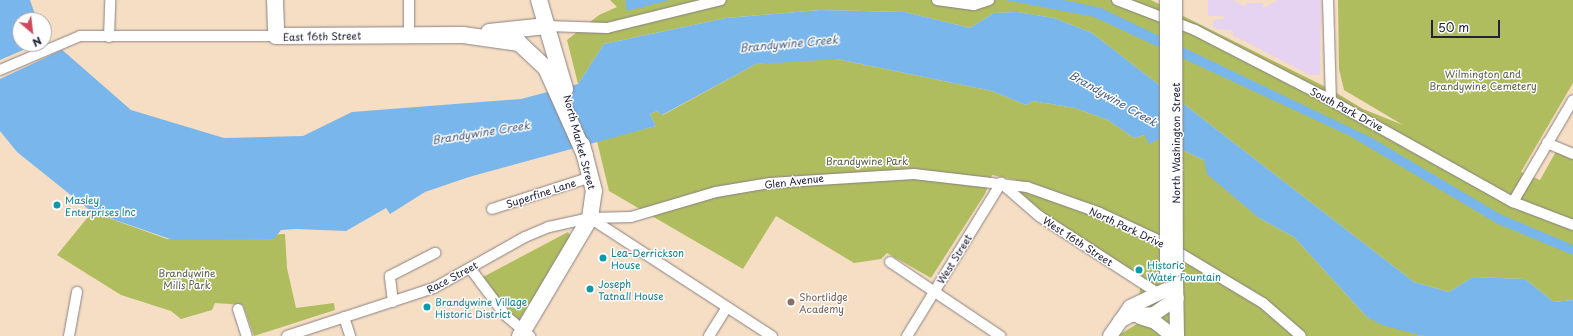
<!DOCTYPE html>
<html>
<head>
<meta charset="utf-8">
<style>
  body { margin:0 }
  #map { position:relative; width:1573px; height:336px; overflow:hidden; background:#f5dec4; font-family:"Playpen Sans",sans-serif }
  div>[style] { position:absolute }
  [style*='--x'] { left:calc(var(--x)*1px); top:calc(var(--y)*1px); width:calc(var(--w)*1px); rotate:calc(var(--a)*1deg) }
  .built>* { inset:0; background:#e5d3f1 }
  .green>* { inset:0; background:#b0bd5f }
  .water>* { inset:0; background:#79b6eb }
  .pier>* { inset:0; background:#f5dec4 }
  .roads { filter:drop-shadow(0 0 1px #8c8080) drop-shadow(0 0 1px #8c8080) }
  .street>* { height:10px; margin:-5px; padding:0 5px; transform-origin:5px; border-radius:5px; background:#fff }
  .secondary>* { height:14px; margin:-7px; padding:0 7px; transform-origin:7px; border-radius:7px; background:#fff }
  .primary>* { height:16px; margin:-8px; padding:0 8px; transform-origin:8px; border-radius:8px; background:#fff }
  .bridges { filter:drop-shadow(0 0 1px #8c8080) drop-shadow(0 0 1px #8c8080) }
  .street-bridge>* { height:10px; margin:-5px; padding:0 5px; transform-origin:5px; border-radius:5px; background:#fff }
  .secondary-bridge>* { height:14px; margin:-7px; padding:0 7px; transform-origin:7px; border-radius:7px; background:#fff }
  .dots>* { width:11px; height:11px; translate:-50% -50%; box-sizing:border-box; border:2px solid #fff; border-radius:50% }
  span { translate:-50% -50%; white-space:nowrap; text-align:center; line-height:1.15; -webkit-text-stroke:3px #fff; paint-order:stroke }
  .street-label { font-size:10px; color:#22223b }
  .park-label { font-size:10px; color:#5b6049 }
  .culture-label { font-size:10px; color:#0d838f }
  .left { translate:0 -50%; text-align:left }
  .education-label { font-size:10px; color:#785e54 }
  .water-label { font-size:11px; color:#455d81; font-style:italic }
  .north { position:absolute; left:12px; top:12px; width:40px; height:40px; box-sizing:border-box; background:#fff; border:1px solid #a7a7b1; border-radius:50%; rotate:152deg; font-size:11px; font-weight:700; line-height:16px; text-align:center; color:#22223b }
  .north::after { content:''; display:block; margin:auto; width:14px; height:18px; background:#d1495b; clip-path:polygon(50% 0,100% 100%,50% 72%,0 100%) }
  .scale { position:absolute; left:1431px; top:20px; width:69px; height:18px; box-sizing:border-box; border:2px solid #22223b; border-top:0; padding-left:5px; font-size:12px; line-height:14px; white-space:nowrap; color:#22223b; -webkit-text-stroke:3px #fff; paint-order:stroke }
</style>
</head>
<body>
<div id="map">
  <div class="built">
    <i style="clip-path:polygon(1208px 0,1233px 0,1246px 7px,1246px 3px,1263px 3px,1263px 8px,1278px 0,1321px 0,1320px 75px,1310px 75px,1233px 35px,1233px 31px,1213px 28px,1213px 20px,1223px 19px,1224px 16px,1208px 16px)"></i>
  </div>
  <div class="green">
    <i style="clip-path:polygon(610px 0,1151px 0,1330px 89px,1363px 109px,1403px 125px,1344px 90px,1339px 69px,1338px 0,1573px 0,1573px 83px,1521px 172px,1540px 180px,1558px 148px,1573px 154px,1573px 300px,1554px 302px,1525px 279px,1473px 277px,1449px 292px,1414px 282px,1092px 33px,1054px 18px,1017px 12px,994px 13px,970px 28px,905px 12px,820px 10px,726px 18px,604px 44px,578px 84px,567px 40px,599px 15px,617px 7px)"></i>
    <i style="clip-path:polygon(803px 59px,837px 59px,992px 91px,1026px 105px,1033px 101px,1075px 108px,1108px 120px,1134px 138px,1145px 135px,1159px 139px,1204px 160px,1259px 218px,1294px 237px,1367px 317px,1423px 336px,1117px 336px,1137px 324px,1141px 276px,1034px 207px,1016px 192px,1016px 180px,992px 175px,985px 194px,931px 278px,887px 253px,881px 259px,854px 263px,776px 216px,743px 269px,609px 191px,597px 141px,656px 126px,650px 114px,657px 111px,663px 115px,756px 64px)"></i>
    <i style="clip-path:polygon(92px 212px,167px 239px,285px 234px,287px 268px,296px 308px,334px 303px,335px 310px,254px 336px,243px 305px,215px 303px,212px 310px,181px 319px,171px 311px,121px 295px,57px 255px)"></i>
    <i style="clip-path:polygon(568px 232px,572px 238px,518px 322px,483px 277px)"></i>
  </div>
  <div class="water">
    <i style="clip-path:polygon(0 0,30px 0,37px 20px,20px 20px,20px 44px,44px 44px,44px 34px,131px 110px,224px 138px,303px 136px,352px 112px,521px 99px,578px 84px,604px 44px,726px 18px,820px 10px,905px 12px,970px 28px,994px 13px,1017px 12px,1054px 18px,1092px 33px,1414px 282px,1449px 292px,1473px 277px,1525px 279px,1554px 302px,1573px 300px,1573px 336px,1423px 336px,1382px 325px,1367px 317px,1294px 237px,1259px 218px,1207px 174px,1204px 160px,1159px 139px,1149px 144px,1145px 135px,1134px 138px,1108px 120px,1075px 108px,1033px 101px,1026px 105px,992px 91px,837px 59px,756px 64px,662px 115px,657px 111px,650px 114px,656px 126px,469px 177px,425px 192px,390px 214px,386px 208px,346px 231px,296px 229px,281px 230px,274px 239px,173px 240px,92px 212px,17px 152px,0 131px)"></i>
    <i style="clip-path:polygon(628px 0,670px 0,627px 11px,625px 1px)"></i>
    <i style="clip-path:polygon(1005px 0,1064px 0,1101px 8px,1372px 138px,1500px 214px,1573px 245px,1573px 255px,1498px 224px,1350px 136px,1094px 17px)"></i>
  </div>
  <div class="pier">
    <i style="clip-path:polygon(51px 38px,64px 49px,0 79px,0 60px)"></i>
  </div>
  <div class="roads">
    <div class="street">
      <i style="--x:409;--y:0;--w:34;--a:90"></i>
      <i style="--x:937;--y:0;--w:37;--a:8"></i>
      <i style="--x:974;--y:5;--w:16;--a:-18"></i>
      <i style="--x:1117;--y:0;--w:84;--a:21"></i>
      <i style="--x:1195;--y:30;--w:144;--a:27.3"></i>
      <i style="--x:1323;--y:96;--w:218;--a:29.2"></i>
      <i style="--x:1513;--y:202;--w:64;--a:21"></i>
      <i style="--x:1328;--y:0;--w:100;--a:88.3"></i>
      <i style="--x:547;--y:26;--w:60;--a:1.9"></i>
      <i style="--x:607;--y:28;--w:117;--a:-13.8"></i>
      <i style="--x:109;--y:37;--w:37;--a:-88"></i>
      <i style="--x:0;--y:70;--w:87;--a:-23"></i>
      <i style="--x:80;--y:36;--w:196;--a:0"></i>
      <i style="--x:1547;--y:143;--w:28;--a:23"></i>
      <i style="--x:1001;--y:183;--w:50;--a:41"></i>
      <i style="--x:1039;--y:216;--w:143;--a:33"></i>
      <i style="--x:1513;--y:202;--w:118;--a:-59.5"></i>
      <i style="--x:492;--y:209;--w:104;--a:-17.9"></i>
      <i style="--x:590;--y:218;--w:217;--a:33"></i>
      <i style="--x:890;--y:262;--w:133;--a:33.9"></i>
      <i style="--x:470;--y:268;--w:59;--a:53.3"></i>
      <i style="--x:505;--y:315;--w:33;--a:40"></i>
      <i style="--x:393;--y:302;--w:26;--a:-97"></i>
      <i style="--x:390;--y:276;--w:51;--a:-27.1"></i>
      <i style="--x:238;--y:309;--w:28;--a:72"></i>
      <i style="--x:344;--y:317;--w:20;--a:72"></i>
      <i style="--x:69;--y:336;--w:45;--a:-79.7"></i>
      <i style="--x:287;--y:336;--w:155;--a:-18.1"></i>
      <i style="--x:434;--y:288;--w:104;--a:-29.3"></i>
      <i style="--x:525;--y:237;--w:26;--a:-23"></i>
      <i style="--x:549;--y:227;--w:42;--a:-12.4"></i>
      <i style="--x:590;--y:218;--w:41;--a:-1.4"></i>
      <i style="--x:631;--y:217;--w:89;--a:-16.4"></i>
      <i style="--x:716;--y:192;--w:55;--a:-9.5"></i>
      <i style="--x:770;--y:183;--w:144;--a:-3.6"></i>
      <i style="--x:914;--y:174;--w:114;--a:6.6"></i>
      <i style="--x:1027;--y:187;--w:77;--a:19.6"></i>
      <i style="--x:1100;--y:213;--w:64;--a:25"></i>
      <i style="--x:1158;--y:240;--w:122;--a:31"></i>
      <i style="--x:1263;--y:303;--w:50;--a:41"></i>
      <i style="--x:709;--y:336;--w:34;--a:-58"></i>
      <i style="--x:907;--y:336;--w:180;--a:-58.4"></i>
    </div>
    <div class="secondary">
      <i style="--x:1176;--y:278;--w:58;--a:89"></i>
      <i style="--x:1140;--y:317;--w:16;--a:18"></i>
      <i style="--x:1155;--y:322;--w:23;--a:38"></i>
      <i style="--x:1120;--y:321;--w:13;--a:-29"></i>
      <i style="--x:1131;--y:315;--w:23;--a:-2"></i>
      <i style="--x:1154;--y:314;--w:28;--a:-35"></i>
      <i style="--x:1110;--y:336;--w:35;--a:-55"></i>
      <i style="--x:1130;--y:307;--w:51;--a:-25.6"></i>
    </div>
    <div class="primary">
      <i style="--x:275;--y:0;--w:36;--a:88"></i>
      <i style="--x:276;--y:36;--w:187;--a:-0.3"></i>
      <i style="--x:463;--y:35;--w:57;--a:8.1"></i>
      <i style="--x:519;--y:43;--w:37;--a:43"></i>
      <i style="--x:546;--y:68;--w:95;--a:65.9"></i>
      <i style="--x:539;--y:0;--w:93;--a:73.7"></i>
      <i style="--x:489;--y:32;--w:58;--a:-5.9"></i>
      <i style="--x:520;--y:336;--w:137;--a:-59.3"></i>
      <i style="--x:590;--y:218;--w:27;--a:-82"></i>
      <i style="--x:594;--y:191;--w:48;--a:-104.6"></i>
    </div>
  </div>
  <div class="bridges">
    <div class="street-bridge">
      <i style="--x:1165;--y:277;--w:277;--a:-90"></i>
    </div>
    <div class="secondary-bridge">
      <i style="--x:1175;--y:0;--w:269;--a:89.8"></i>
    </div>
  </div>
  <div class="dots">
    <i style="left:57px;top:205px;background:#0f9aa8"></i>
    <i style="left:603px;top:258px;background:#0f9aa8"></i>
    <i style="left:1139px;top:270px;background:#0f9aa8"></i>
    <i style="left:590px;top:289px;background:#0f9aa8"></i>
    <i style="left:791px;top:302px;background:#8d6e63"></i>
    <i style="left:427px;top:307px;background:#0f9aa8"></i>
  </div>
  <div class="street-label">
    <span style="left:322px;top:36px;rotate:-1deg">East 16th Street</span>
    <span style="left:1347px;top:109px;rotate:28deg">South Park Drive</span>
    <span style="left:580px;top:142px;rotate:75deg">North Market Street</span>
    <span style="left:1176px;top:143px;rotate:-90deg">North Washington Street</span>
    <span style="left:794px;top:181px;rotate:-7deg">Glen Avenue</span>
    <span style="left:541px;top:193px;rotate:-18deg">Superfine Lane</span>
    <span style="left:1127px;top:227px;rotate:25deg">North Park Drive</span>
    <span style="left:1078px;top:241px;rotate:33deg">West 16th Street</span>
    <span style="left:954px;top:259px;rotate:-58deg">West Street</span>
    <span style="left:452px;top:277px;rotate:-28deg">Race Street</span>
  </div>
  <div class="park-label">
    <span style="left:1483px;top:79px">Wilmington and<br>Brandywine Cemetery</span>
    <span style="left:867px;top:161px">Brandywine Park</span>
    <span style="left:187px;top:278px">Brandywine<br>Mills Park</span>
  </div>
  <div class="culture-label">
    <span class="left" style="left:65px;top:205px">Masley<br>Enterprises Inc</span>
    <span class="left" style="left:611px;top:258px">Lea-Derrickson<br>House</span>
    <span class="left" style="left:1147px;top:270px">Historic<br>Water Fountain</span>
    <span class="left" style="left:598px;top:289px">Joseph<br>Tatnall House</span>
    <span class="left" style="left:435px;top:307px">Brandywine Village<br>Historic District</span>
  </div>
  <div class="education-label">
    <span class="left" style="left:799px;top:302px">Shortlidge<br>Academy</span>
  </div>
  <div class="water-label">
    <span style="left:789px;top:44px;rotate:-5deg">Brandywine Creek</span>
    <span style="left:1113px;top:99px;rotate:30deg">Brandywine Creek</span>
    <span style="left:481px;top:133px;rotate:-9deg">Brandywine Creek</span>
  </div>
  <div class="north">N</div>
  <div class="scale">50 m</div>
</div>
</body>
</html>
